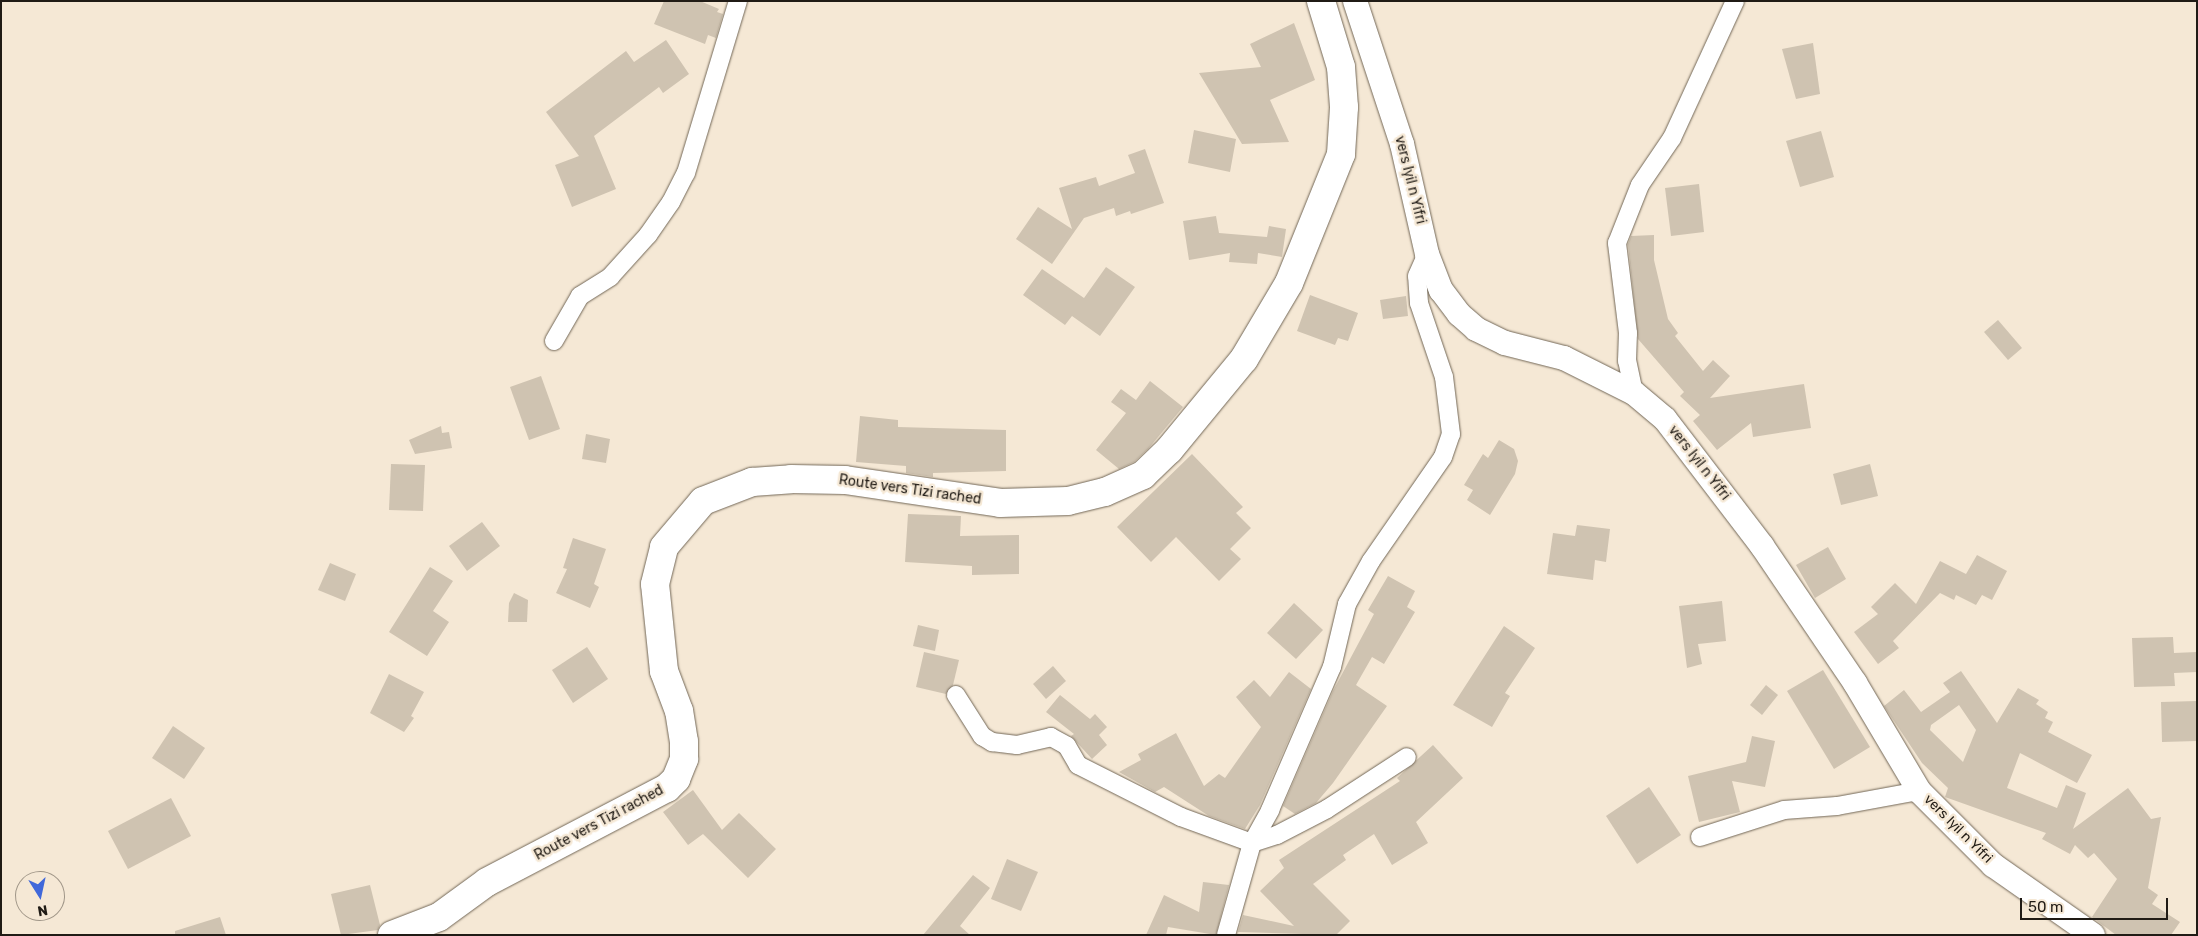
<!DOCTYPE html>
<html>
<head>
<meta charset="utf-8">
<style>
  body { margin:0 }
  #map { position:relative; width:2198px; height:936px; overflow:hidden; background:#f5e8d5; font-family:Rubik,sans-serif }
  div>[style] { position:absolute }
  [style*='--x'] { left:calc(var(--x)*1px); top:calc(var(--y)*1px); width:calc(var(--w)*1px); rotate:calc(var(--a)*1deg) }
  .building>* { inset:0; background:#cfc3b1 }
  .roads { filter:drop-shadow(0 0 1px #726757) drop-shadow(0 0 1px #726757) }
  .minor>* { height:18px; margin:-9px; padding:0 9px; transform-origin:9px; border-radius:9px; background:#fff }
  .secondary>* { height:24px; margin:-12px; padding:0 12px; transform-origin:12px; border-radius:12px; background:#fff }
  .primary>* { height:28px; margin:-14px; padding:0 14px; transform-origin:14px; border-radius:14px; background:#fff }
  span { translate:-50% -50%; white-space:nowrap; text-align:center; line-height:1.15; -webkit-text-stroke:5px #f5e8d5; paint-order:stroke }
  .street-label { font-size:14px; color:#201b15 }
  .frame { position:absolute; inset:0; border:2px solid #201b15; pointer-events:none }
  .north { position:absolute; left:15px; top:871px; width:50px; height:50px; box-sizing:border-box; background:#f5e8d5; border:1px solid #a09688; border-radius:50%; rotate:170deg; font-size:14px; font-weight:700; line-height:20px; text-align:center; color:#201b15 }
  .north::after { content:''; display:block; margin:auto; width:18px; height:22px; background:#4068da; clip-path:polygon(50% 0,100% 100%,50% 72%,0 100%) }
  .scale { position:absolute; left:2020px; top:898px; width:148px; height:22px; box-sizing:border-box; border:2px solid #201b15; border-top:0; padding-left:6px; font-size:15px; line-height:18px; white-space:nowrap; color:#201b15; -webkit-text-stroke:4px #f5e8d5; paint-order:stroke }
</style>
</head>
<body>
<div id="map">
  <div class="building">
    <i style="clip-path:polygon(664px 1px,700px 1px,719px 9px,717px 12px,723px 14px,716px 38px,708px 35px,705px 44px,654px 24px)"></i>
    <i style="clip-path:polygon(1294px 23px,1315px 80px,1270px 100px,1289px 142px,1242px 144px,1199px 73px,1261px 67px,1250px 44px)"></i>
    <i style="clip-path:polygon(666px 40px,689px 74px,663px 93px,659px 87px,594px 136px,616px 189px,572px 207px,555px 165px,579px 156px,546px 112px,626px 51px,634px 62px)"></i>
    <i style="clip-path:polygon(1813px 43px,1820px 94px,1796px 99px,1782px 49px)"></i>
    <i style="clip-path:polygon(1194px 130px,1236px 139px,1230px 172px,1188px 163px)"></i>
    <i style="clip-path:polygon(1821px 131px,1834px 177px,1800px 187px,1786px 141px)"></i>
    <i style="clip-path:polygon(1145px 149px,1164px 203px,1131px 214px,1130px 211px,1116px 216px,1114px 208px,1084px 218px,1052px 264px,1016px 239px,1038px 207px,1072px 229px,1059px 188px,1096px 177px,1099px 186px,1135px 173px,1128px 155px)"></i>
    <i style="clip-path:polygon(1699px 184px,1704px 232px,1671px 236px,1665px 188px)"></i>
    <i style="clip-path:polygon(1216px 216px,1219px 233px,1267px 237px,1269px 226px,1286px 229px,1282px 257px,1258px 253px,1257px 264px,1229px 262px,1230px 253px,1189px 260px,1183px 221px)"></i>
    <i style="clip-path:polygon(1654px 235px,1654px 260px,1668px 319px,1678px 333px,1675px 336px,1703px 371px,1713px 360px,1730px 376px,1710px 398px,1804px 384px,1811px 428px,1753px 437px,1751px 423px,1717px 450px,1693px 421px,1700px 415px,1680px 396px,1684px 392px,1638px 339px,1628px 244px,1631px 236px)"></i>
    <i style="clip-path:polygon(1106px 267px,1135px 287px,1100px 336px,1072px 316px,1065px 325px,1023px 295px,1042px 269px,1084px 298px)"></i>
    <i style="clip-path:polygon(1310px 295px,1358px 313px,1348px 341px,1338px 338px,1335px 345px,1297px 331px)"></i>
    <i style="clip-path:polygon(1406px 296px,1408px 316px,1383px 319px,1380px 300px)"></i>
    <i style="clip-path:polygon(1998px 320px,2022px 348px,2008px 360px,1984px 332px)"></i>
    <i style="clip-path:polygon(541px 376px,560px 429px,529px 440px,510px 387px)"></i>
    <i style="clip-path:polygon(1150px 381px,1183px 407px,1148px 449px,1134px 462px,1119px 469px,1096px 450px,1126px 413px,1111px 402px,1121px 389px,1136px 400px)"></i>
    <i style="clip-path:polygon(860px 416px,898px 420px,898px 427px,1006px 430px,1006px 471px,933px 473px,933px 477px,906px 473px,906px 466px,856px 462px)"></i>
    <i style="clip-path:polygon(441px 426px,442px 433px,449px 432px,452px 448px,415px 454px,409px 440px)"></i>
    <i style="clip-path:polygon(586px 434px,610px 439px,606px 463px,582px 459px)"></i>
    <i style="clip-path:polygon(1499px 440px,1514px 449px,1518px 461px,1515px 474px,1490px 515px,1467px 500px,1473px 490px,1464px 485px,1483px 454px,1488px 458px)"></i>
    <i style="clip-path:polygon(1192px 454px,1243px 507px,1236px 513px,1251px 528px,1230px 549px,1241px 559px,1219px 581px,1176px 537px,1151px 562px,1117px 527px)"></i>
    <i style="clip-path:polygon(391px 464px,425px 465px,423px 511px,389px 510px)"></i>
    <i style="clip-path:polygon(1870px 464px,1878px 496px,1841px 505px,1833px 474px)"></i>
    <i style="clip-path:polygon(908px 514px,961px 516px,960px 536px,1019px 535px,1019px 574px,972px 575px,972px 566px,905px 562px)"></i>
    <i style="clip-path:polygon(482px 522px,500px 546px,467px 571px,449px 546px)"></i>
    <i style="clip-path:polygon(1577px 525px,1610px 529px,1606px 562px,1595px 560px,1593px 580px,1547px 574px,1553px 533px,1575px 536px)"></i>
    <i style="clip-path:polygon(573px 538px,606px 549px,594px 584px,599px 587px,590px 608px,556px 593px,567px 569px,563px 568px)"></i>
    <i style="clip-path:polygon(1828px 547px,1846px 579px,1815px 598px,1796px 565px)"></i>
    <i style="clip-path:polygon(1977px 555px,2007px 571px,1992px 600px,1982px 595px,1976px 605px,1956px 595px,1954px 600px,1940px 593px,1893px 641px,1899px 648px,1878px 664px,1854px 632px,1878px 614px,1871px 607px,1895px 583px,1916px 604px,1940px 561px,1966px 574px)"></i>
    <i style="clip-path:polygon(330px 563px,356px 574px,345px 601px,318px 590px)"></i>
    <i style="clip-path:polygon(430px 567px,453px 581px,433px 611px,449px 622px,427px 656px,389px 632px)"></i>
    <i style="clip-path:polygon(1388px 576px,1415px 591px,1407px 607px,1415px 612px,1384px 664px,1372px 657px,1356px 685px,1387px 706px,1333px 783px,1316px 803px,1295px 814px,1283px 806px,1333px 691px,1374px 614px,1368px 610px)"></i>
    <i style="clip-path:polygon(514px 593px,528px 600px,527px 622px,508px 622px,509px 603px)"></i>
    <i style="clip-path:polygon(1722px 601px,1726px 641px,1698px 644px,1702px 664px,1687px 668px,1679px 606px)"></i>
    <i style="clip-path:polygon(1294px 603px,1323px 630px,1296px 659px,1267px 633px)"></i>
    <i style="clip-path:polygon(918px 625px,939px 630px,935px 651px,913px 646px)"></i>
    <i style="clip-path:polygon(1504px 626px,1535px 648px,1505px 693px,1510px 696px,1492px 727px,1453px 705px)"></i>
    <i style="clip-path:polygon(2173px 637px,2174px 653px,2197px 652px,2197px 672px,2174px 673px,2175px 686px,2134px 687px,2132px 638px)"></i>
    <i style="clip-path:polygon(587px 647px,608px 679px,573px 703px,552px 670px)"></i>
    <i style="clip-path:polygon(924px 652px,959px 660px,953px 685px,946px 694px,916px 687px)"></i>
    <i style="clip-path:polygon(1053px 666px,1066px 681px,1046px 699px,1033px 684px)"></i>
    <i style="clip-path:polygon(1823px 670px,1870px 747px,1834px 769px,1787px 691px)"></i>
    <i style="clip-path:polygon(evenodd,1961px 671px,1997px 723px,2018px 688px,2039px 700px,2036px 704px,2048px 712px,2045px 718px,2053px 722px,2048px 732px,2092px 755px,2077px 783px,2020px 753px,2007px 788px,2057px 808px,2066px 785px,2086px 793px,2073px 829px,2128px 788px,2151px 819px,2161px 817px,2148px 888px,2158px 895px,2152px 904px,2180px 922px,2171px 935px,2116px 935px,2092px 917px,2117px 879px,2094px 853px,2088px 858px,2075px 845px,2070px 854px,2042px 839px,2046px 833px,1945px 797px,1948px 788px,1922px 763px,1884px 706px,1904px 690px,1921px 712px,1950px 692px,1943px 683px,1961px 671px,1959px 705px,1976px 730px,1963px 762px,1930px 730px,1931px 725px,1959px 705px)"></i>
    <i style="clip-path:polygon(1289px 672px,1311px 689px,1260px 805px,1245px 829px,1209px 816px,1164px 787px,1155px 792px,1119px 772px,1141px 760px,1138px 754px,1176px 733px,1204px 786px,1219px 774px,1225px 778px,1261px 727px,1236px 697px,1254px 680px,1270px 697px)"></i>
    <i style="clip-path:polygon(389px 674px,424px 692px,411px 716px,414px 718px,404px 732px,370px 713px)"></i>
    <i style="clip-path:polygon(1766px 685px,1778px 695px,1762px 715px,1750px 705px)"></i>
    <i style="clip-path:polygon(1060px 695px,1090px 719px,1095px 714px,1107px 727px,1099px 735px,1107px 745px,1092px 759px,1071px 736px,1074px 734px,1046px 712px)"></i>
    <i style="clip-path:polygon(2197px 701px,2197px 741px,2162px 742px,2161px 702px)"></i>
    <i style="clip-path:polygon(173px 726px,205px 748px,184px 779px,152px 758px)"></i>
    <i style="clip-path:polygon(1752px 736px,1775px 741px,1765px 787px,1732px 781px,1740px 812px,1699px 822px,1688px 776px,1746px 762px)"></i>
    <i style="clip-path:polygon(1433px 745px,1463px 778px,1416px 822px,1428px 843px,1392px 865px,1374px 834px,1343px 855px,1346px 860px,1313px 884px,1350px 921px,1336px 935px,1238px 932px,1243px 915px,1294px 926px,1260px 891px,1284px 868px,1279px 860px,1400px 781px,1397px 778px)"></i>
    <i style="clip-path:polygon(1649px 787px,1681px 835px,1637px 864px,1606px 816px)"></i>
    <i style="clip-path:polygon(693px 790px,722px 830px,739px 813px,776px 849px,748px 878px,703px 834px,688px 845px,663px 812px)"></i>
    <i style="clip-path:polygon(171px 798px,191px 836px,128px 869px,108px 831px)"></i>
    <i style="clip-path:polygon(1007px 859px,1038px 872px,1021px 911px,991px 899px)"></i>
    <i style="clip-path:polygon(973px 875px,990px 888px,960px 926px,970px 935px,923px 935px)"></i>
    <i style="clip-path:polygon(1203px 882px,1229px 885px,1216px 935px,1168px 927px,1166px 935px,1146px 935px,1164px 895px,1199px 912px)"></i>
    <i style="clip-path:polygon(370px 885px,380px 925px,378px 930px,341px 935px,331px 894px)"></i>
    <i style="clip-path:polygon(220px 917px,226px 935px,175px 935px,175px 931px)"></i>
  </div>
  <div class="roads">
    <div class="minor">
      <i style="--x:554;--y:341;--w:52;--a:-60"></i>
      <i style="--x:580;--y:296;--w:36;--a:-32"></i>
      <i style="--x:610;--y:277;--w:57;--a:-47.9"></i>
      <i style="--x:648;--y:235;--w:40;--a:-55.1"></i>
      <i style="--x:671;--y:202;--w:33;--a:-63"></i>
      <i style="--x:686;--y:173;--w:180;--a:-73.2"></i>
      <i style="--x:1634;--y:393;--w:33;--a:-102"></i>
      <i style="--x:1627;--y:361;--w:28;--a:-88"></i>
      <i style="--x:1628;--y:333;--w:91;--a:-97"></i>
      <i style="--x:1617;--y:243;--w:62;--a:-68.4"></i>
      <i style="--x:1640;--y:185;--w:57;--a:-55.8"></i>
      <i style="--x:1672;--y:138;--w:151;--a:-65.3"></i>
      <i style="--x:956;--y:695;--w:49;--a:57.6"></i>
      <i style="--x:982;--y:736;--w:12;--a:31"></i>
      <i style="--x:992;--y:742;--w:25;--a:7"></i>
      <i style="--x:1017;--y:745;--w:35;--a:-13"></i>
      <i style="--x:1051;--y:737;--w:18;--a:29"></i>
      <i style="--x:1067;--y:746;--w:22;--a:60"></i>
      <i style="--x:1078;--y:765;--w:115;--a:26.8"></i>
      <i style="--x:1181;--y:817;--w:76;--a:20.1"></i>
      <i style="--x:1252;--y:843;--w:26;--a:-18"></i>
      <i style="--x:1277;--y:835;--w:56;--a:-27.5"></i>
      <i style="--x:1327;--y:809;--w:95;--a:-33"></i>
      <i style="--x:1700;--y:837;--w:88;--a:-17.8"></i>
      <i style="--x:1784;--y:810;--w:53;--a:-4.3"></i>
      <i style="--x:1837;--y:806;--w:83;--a:-10.4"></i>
      <i style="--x:1226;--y:935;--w:96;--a:-74.2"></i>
      <i style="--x:1252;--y:843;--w:38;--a:-61"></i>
      <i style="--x:1270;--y:810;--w:156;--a:-66.6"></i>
      <i style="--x:1332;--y:667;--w:65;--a:-76.6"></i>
      <i style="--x:1347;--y:604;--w:49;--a:-60.8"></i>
      <i style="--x:1371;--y:561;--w:126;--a:-55.3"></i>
      <i style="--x:1443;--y:457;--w:24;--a:-71"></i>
      <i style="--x:1451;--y:434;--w:57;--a:-97"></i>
      <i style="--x:1444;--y:377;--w:78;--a:-108.7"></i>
      <i style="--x:1419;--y:303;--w:27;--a:-94"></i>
      <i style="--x:1417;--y:276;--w:24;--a:-66"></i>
    </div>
    <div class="secondary">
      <i style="--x:1355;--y:1;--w:151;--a:71.8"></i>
      <i style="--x:1402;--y:144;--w:113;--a:77.2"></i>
      <i style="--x:1427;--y:254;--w:39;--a:69"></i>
      <i style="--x:1441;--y:290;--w:30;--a:53"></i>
      <i style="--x:1459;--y:314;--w:23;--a:41"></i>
      <i style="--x:1476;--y:329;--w:32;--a:26"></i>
      <i style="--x:1505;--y:343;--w:61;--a:14.3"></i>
      <i style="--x:1564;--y:358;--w:78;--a:26.6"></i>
      <i style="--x:1634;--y:393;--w:40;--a:40"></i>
      <i style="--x:1665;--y:419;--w:160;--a:52.6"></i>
      <i style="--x:1762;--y:546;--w:166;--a:55.8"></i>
      <i style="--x:1855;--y:683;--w:126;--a:59.3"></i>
      <i style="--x:1919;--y:791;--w:105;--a:45"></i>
      <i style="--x:1993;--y:865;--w:122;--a:35"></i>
    </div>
    <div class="primary">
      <i style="--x:392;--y:935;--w:50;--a:-21"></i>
      <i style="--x:439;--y:917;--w:59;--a:-36.1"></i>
      <i style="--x:487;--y:882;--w:203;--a:-27.6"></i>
      <i style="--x:667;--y:788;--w:13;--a:-45"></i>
      <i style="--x:676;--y:779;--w:22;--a:-68"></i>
      <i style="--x:684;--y:759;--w:17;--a:-90"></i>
      <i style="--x:684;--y:742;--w:31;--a:-99"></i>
      <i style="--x:679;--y:711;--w:43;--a:-110.6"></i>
      <i style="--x:664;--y:671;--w:87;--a:-95.9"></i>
      <i style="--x:655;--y:584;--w:38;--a:-76"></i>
      <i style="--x:664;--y:547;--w:60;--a:-49.7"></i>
      <i style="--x:703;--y:501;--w:53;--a:-21.2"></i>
      <i style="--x:752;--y:482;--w:39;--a:-4"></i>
      <i style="--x:791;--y:479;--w:54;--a:1.1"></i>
      <i style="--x:845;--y:480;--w:157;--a:8.4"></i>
      <i style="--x:1000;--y:503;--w:68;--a:-1.7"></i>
      <i style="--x:1068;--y:501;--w:38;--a:-14"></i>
      <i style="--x:1105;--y:492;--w:42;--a:-24.1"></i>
      <i style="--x:1143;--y:475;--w:36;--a:-44"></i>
      <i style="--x:1169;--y:450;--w:118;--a:-50.5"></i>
      <i style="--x:1244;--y:359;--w:88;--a:-59.4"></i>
      <i style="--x:1289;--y:283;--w:139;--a:-68"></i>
      <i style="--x:1341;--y:154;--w:47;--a:-86.3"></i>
      <i style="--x:1344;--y:107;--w:40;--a:-94.3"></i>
      <i style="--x:1341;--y:67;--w:69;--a:-106.9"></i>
    </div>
  </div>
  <div class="street-label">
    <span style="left:1410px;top:180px;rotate:76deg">vers Iγil n Yifri</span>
    <span style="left:1699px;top:463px;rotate:52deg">vers Iγil n Yifri</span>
    <span style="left:910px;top:490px;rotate:8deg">Route vers Tizi rached</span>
    <span style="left:599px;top:823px;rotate:-28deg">Route vers Tizi rached</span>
    <span style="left:1958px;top:829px;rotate:45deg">vers Iγil n Yifri</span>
  </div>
  <div class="frame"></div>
  <div class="north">N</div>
  <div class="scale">50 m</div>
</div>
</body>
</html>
